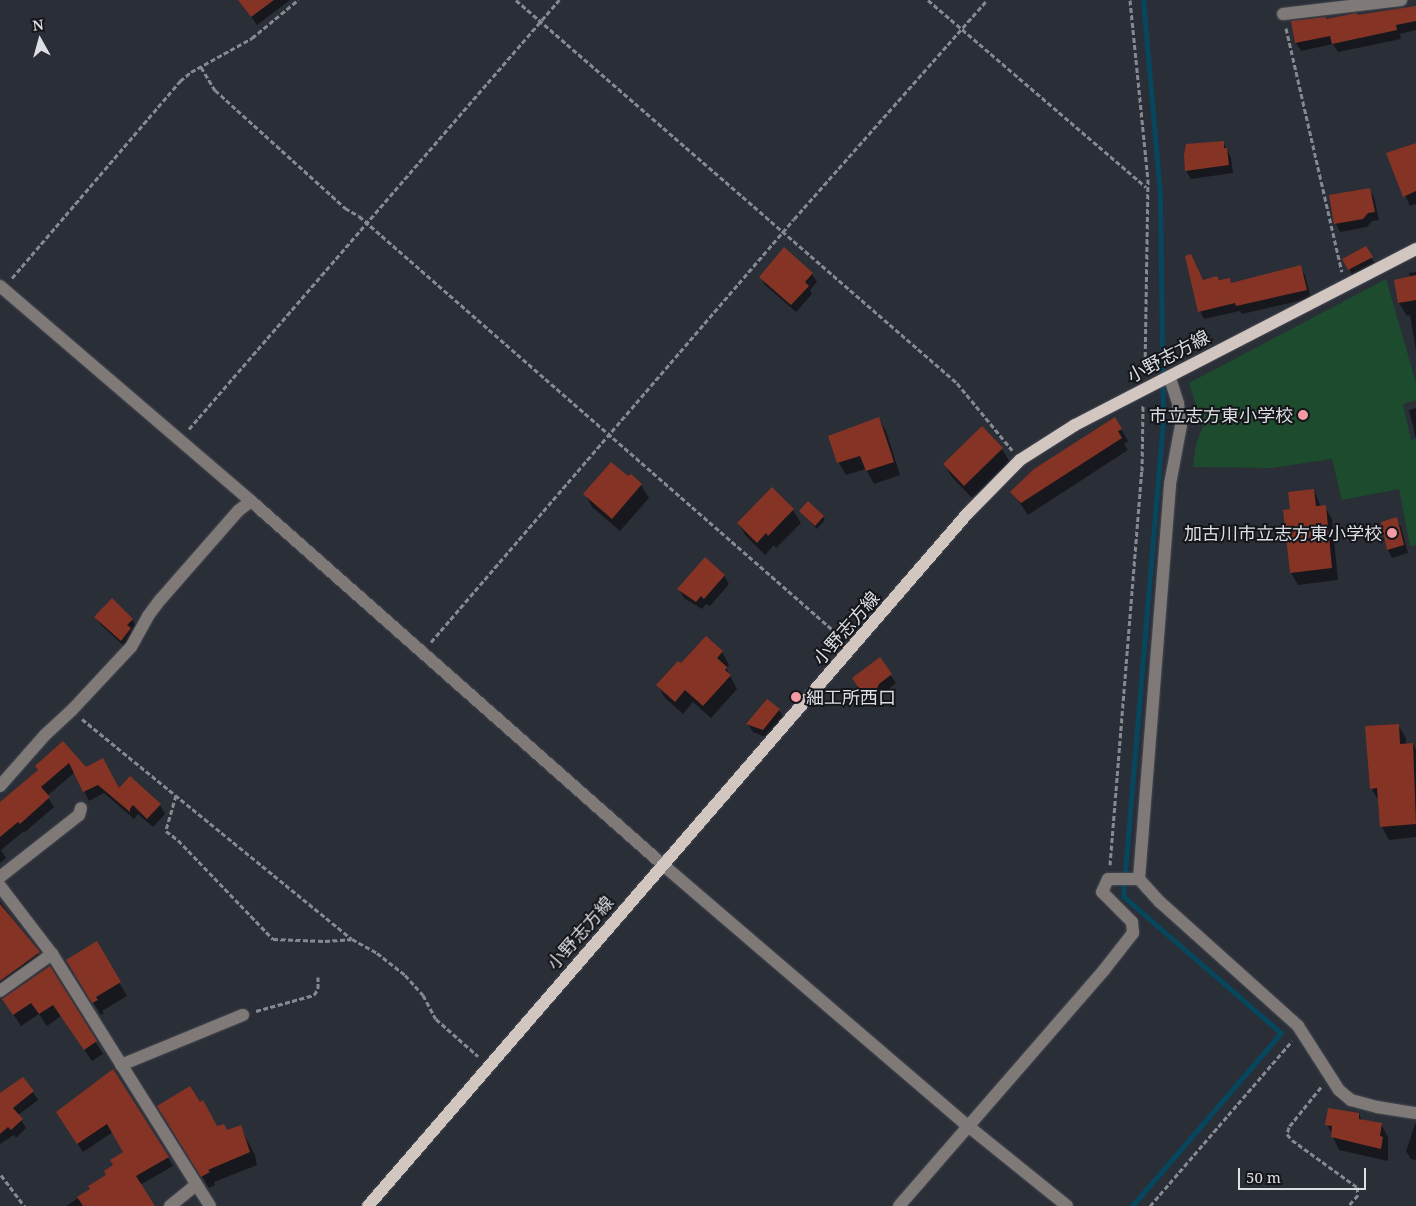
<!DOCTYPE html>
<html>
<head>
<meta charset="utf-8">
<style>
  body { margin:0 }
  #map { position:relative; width:1416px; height:1206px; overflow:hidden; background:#2a2e37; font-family:"Noto Serif","Noto Sans JP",serif }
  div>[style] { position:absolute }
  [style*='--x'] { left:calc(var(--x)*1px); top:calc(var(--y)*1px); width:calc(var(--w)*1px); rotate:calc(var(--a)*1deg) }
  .green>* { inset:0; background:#1c4c2d }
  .shadow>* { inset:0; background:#0007 }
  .stream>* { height:5px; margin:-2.5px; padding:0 2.5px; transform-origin:2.5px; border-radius:2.5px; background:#06475d }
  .building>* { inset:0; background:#853325 }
  .path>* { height:3px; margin-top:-1.5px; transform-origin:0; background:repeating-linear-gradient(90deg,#868991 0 5px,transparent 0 7.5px) }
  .roads { filter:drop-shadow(0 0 1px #474a53) drop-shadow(0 0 1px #474a53) }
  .minor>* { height:12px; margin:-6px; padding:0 6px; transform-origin:6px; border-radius:6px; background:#7f7a77 }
  .major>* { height:12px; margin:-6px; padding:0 6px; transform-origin:6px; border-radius:6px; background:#d2c6c1 }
  .dots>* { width:14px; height:14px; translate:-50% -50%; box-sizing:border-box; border:2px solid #14161a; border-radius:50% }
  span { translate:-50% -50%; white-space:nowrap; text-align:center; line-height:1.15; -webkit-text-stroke:4px #14161a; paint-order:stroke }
  .street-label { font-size:18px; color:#dddfe5 }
  .poi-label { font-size:18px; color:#dddfe5 }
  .right { translate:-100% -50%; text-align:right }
  .left { translate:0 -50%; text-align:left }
  .north { position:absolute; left:15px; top:15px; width:50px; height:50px; -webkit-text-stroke:4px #14161a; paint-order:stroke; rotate:353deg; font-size:14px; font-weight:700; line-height:20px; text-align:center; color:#dddfe5 }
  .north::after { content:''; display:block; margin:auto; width:18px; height:22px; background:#dddfe5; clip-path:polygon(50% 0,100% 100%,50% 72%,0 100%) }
  .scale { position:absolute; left:1238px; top:1168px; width:128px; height:22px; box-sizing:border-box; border:2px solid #dddfe5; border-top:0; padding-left:6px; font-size:15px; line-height:18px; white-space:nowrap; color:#dddfe5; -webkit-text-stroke:4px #14161a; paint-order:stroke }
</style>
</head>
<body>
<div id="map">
  <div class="green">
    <i style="clip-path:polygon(1386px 279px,1416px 383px,1416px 400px,1403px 404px,1411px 440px,1416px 439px,1416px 545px,1410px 546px,1399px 489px,1342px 500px,1332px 459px,1271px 468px,1193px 467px,1196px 444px,1203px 426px,1189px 383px)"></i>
  </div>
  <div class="shadow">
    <i style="clip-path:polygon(239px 0,290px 0,257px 25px)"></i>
    <i style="clip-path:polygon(1416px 7px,1416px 30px,1400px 34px,1401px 39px,1338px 52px,1333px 44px,1301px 51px,1296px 43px,1317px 24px)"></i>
    <i style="clip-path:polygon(1223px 142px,1231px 158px,1233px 173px,1191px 179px,1186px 171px)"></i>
    <i style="clip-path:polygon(1416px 143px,1416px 204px,1410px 206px,1387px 154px)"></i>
    <i style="clip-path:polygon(1369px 189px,1374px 197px,1379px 220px,1372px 221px,1367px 227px,1340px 232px,1336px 224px,1331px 196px)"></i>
    <i style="clip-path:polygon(1366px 248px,1376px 266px,1354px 278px,1344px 259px)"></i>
    <i style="clip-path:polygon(1300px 267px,1305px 275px,1311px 298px,1242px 314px,1240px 311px,1204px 319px,1200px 311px,1203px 281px,1229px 279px,1232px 284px)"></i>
    <i style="clip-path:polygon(1416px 272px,1416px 351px,1410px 315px,1407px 316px,1399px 303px,1395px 281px,1410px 278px,1409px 273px)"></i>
    <i style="clip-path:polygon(812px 274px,817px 282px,810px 290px,812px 294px,796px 312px,765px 285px,761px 277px)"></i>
    <i style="clip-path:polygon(1416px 408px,1416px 439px,1409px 410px)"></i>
    <i style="clip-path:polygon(878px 418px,886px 431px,900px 475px,874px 484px,866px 469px,846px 475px,839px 463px,830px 437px)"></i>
    <i style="clip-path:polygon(1115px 419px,1128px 441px,1124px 444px,1128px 450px,1028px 515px,1012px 492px)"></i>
    <i style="clip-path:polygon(1002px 449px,1010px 462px,972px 498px,952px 477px,944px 464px)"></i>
    <i style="clip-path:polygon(631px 475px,641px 485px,649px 498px,620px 531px,592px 507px,585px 494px)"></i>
    <i style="clip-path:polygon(772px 489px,793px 510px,801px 523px,776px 548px,774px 545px,765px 555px,746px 536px,738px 523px)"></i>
    <i style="clip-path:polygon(1314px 490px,1321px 507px,1325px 507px,1332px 519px,1338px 580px,1298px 585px,1291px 573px,1292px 510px)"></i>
    <i style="clip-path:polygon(800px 511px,823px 517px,825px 520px,817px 529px)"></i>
    <i style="clip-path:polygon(1396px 519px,1401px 527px,1408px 553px,1392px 558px,1388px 550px,1382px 522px)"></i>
    <i style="clip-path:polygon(724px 575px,729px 584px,710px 606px,706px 604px,702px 609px,684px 598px,679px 589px)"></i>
    <i style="clip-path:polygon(96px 617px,132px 619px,136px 626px,131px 631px,134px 636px,125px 647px,100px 624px)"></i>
    <i style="clip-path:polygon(722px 652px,729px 665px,726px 668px,737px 689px,711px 718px,693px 702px,683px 714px,665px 698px,658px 685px,681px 665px)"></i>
    <i style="clip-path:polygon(879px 659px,896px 683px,884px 693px,879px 702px,873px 707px,859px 686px)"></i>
    <i style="clip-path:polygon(779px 710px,784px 718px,768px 738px,753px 732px,748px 724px)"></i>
    <i style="clip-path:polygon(1398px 725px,1406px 738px,1406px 744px,1413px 744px,1416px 750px,1416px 837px,1389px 840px,1382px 827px,1379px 801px,1371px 788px)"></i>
    <i style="clip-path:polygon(63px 743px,86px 769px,119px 790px,160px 805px,165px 814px,153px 827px,138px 814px,134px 819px,104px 793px,89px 801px,75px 772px,47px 796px,54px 807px,25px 832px,24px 831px,1px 850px,6px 858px,0 863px,0 804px,39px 770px)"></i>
    <i style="clip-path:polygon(0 902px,45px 963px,0 991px)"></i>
    <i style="clip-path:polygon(96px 942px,127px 996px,102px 1011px,104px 1013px,101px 1015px,75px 974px)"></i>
    <i style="clip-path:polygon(49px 967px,103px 1054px,92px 1061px,61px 1016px,47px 1026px,39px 1014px,21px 1026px,11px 1011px)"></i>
    <i style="clip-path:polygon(113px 1071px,173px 1166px,140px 1185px,153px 1206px,66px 1206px,91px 1190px,108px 1175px,125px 1152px,113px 1132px,83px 1152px,63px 1121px)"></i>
    <i style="clip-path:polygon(33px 1092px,38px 1100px,18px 1115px,26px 1128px,16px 1138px,14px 1135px,0 1144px,0 1097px)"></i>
    <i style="clip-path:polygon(1359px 1114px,1362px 1121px,1381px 1124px,1388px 1137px,1388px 1161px,1339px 1150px,1327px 1124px)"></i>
    <i style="clip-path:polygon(166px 1119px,227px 1131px,240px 1127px,255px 1155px,257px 1165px,214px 1182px,215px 1185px,209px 1188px)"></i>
    <i style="clip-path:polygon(1415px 1124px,1416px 1124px,1416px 1160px,1411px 1159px,1406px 1151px)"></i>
  </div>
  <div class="stream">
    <i style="--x:1132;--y:1206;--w:228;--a:-49.3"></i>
    <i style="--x:1281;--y:1033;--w:209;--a:-139.1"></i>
    <i style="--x:1123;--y:896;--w:481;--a:-85.2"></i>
    <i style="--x:1163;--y:417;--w:223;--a:-90.8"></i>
    <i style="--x:1160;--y:194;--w:195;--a:-95"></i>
  </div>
  <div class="building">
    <i style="clip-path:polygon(238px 0,274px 0,251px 17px)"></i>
    <i style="clip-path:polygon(1416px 6px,1416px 21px,1396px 25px,1397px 30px,1332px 44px,1330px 36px,1295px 43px,1291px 21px,1326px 17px,1326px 19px,1357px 13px,1357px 15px)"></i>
    <i style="clip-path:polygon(1224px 141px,1224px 148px,1227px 148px,1229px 165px,1185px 171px,1184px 155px,1186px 144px)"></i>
    <i style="clip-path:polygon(1416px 143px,1416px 191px,1403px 197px,1386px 153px)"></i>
    <i style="clip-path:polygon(1370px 188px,1375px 212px,1368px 213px,1363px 219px,1334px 224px,1329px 195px)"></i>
    <i style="clip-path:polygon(1366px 246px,1373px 257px,1348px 270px,1342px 259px)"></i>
    <i style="clip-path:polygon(784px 247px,813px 273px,805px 282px,809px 286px,791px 305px,759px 277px)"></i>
    <i style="clip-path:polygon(1191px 254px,1203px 280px,1217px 276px,1219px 280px,1230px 278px,1231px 283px,1301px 265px,1307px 290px,1236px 306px,1235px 303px,1198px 312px,1185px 256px)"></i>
    <i style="clip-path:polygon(1416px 275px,1416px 300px,1398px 303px,1394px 280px)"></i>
    <i style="clip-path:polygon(879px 417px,894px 462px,866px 471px,860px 456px,837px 463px,828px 436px)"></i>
    <i style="clip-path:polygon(1115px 417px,1122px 429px,1118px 431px,1122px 438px,1021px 503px,1010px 492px,1034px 469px)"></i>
    <i style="clip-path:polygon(982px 426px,1003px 448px,964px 486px,943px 464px)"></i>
    <i style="clip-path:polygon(611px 462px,628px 476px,631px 474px,642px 484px,612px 519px,583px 494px)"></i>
    <i style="clip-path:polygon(772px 487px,794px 509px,768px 536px,766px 533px,757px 543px,737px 523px)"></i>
    <i style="clip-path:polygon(1314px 489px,1316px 506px,1326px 505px,1332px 568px,1290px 573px,1283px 510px,1290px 509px,1288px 492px)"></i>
    <i style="clip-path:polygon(808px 501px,824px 516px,815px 526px,799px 511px)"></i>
    <i style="clip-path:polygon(1397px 517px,1404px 545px,1387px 550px,1381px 522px)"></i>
    <i style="clip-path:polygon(705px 557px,725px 575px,704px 599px,701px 596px,696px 602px,677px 589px)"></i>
    <i style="clip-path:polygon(112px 598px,133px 619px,127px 625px,131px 628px,121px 641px,94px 617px)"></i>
    <i style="clip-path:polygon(706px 636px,723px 651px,717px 658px,727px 667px,725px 670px,731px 675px,703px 706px,685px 690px,675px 702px,656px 685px,678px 661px,681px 663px)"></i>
    <i style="clip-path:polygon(880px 657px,892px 674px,879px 684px,875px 694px,867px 700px,852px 678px)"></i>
    <i style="clip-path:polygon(767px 699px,780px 709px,763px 730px,746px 724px)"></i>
    <i style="clip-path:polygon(1399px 724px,1400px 744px,1413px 743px,1416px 824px,1380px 827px,1377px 788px,1370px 789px,1365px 726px)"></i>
    <i style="clip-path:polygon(63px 741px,86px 767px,103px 758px,119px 788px,130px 776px,161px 804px,147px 819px,133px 805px,130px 809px,130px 812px,98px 785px,83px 792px,69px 763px,41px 787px,50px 797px,20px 824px,18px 822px,0 837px,0 802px,38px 770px,35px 766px)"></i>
    <i style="clip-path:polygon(0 904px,40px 952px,0 981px)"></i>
    <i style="clip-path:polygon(97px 941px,121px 982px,96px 997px,98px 1000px,92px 1003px,66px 960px)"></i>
    <i style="clip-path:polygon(50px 966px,97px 1041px,84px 1050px,53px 1005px,39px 1014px,31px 1003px,13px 1015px,2px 999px)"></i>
    <i style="clip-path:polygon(113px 1069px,169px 1157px,136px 1176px,155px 1206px,83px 1206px,77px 1197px,90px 1189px,88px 1186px,106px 1175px,104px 1171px,113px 1165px,110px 1160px,123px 1152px,107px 1124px,77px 1144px,56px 1112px)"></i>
    <i style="clip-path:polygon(23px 1077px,34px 1091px,13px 1108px,23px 1119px,11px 1130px,8px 1127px,0 1134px,0 1093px)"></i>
    <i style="clip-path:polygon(190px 1086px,200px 1102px,203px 1100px,217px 1126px,224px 1124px,227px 1130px,241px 1125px,250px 1152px,208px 1170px,210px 1172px,201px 1177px,157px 1106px)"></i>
    <i style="clip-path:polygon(1328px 1108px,1359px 1113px,1359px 1119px,1382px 1123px,1380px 1136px,1383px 1137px,1381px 1149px,1331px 1137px,1332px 1126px,1325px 1125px)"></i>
  </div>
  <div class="path">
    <i style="--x:516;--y:0;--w:584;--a:40.97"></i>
    <i style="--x:957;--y:383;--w:87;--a:50.6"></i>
    <i style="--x:928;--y:0;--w:287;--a:40.6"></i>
    <i style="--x:1130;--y:0;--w:180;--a:84.3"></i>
    <i style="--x:1148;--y:179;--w:194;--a:90.9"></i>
    <i style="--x:1286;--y:28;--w:250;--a:77.1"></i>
    <i style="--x:201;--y:67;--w:27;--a:59"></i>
    <i style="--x:215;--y:90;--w:176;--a:42.2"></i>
    <i style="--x:345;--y:208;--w:16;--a:30"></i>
    <i style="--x:359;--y:216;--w:640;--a:41.14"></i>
    <i style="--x:12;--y:278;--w:259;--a:-49.5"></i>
    <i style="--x:180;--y:81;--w:14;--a:-39"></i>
    <i style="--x:191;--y:72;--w:70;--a:-29.1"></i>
    <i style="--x:252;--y:38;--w:60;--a:-39.6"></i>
    <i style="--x:189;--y:429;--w:567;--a:-49.22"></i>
    <i style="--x:431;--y:642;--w:557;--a:-49.37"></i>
    <i style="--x:794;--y:219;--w:292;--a:-48.6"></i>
    <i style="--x:82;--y:719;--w:348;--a:39.2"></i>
    <i style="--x:352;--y:939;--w:29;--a:29"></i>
    <i style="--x:377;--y:953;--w:36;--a:38"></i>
    <i style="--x:405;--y:975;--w:27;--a:48"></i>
    <i style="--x:423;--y:995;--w:27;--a:62"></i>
    <i style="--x:436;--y:1019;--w:56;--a:41.4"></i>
    <i style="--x:176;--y:795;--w:37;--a:106"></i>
    <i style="--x:166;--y:831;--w:15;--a:37"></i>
    <i style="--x:178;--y:840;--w:137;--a:46.2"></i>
    <i style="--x:273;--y:939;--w:52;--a:2.2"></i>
    <i style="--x:325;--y:941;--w:26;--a:-4"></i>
    <i style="--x:1110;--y:865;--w:395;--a:-85.4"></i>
    <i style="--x:1142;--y:471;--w:66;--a:-89.1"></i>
    <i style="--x:256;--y:1011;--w:60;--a:-15.4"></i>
    <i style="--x:314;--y:995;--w:7;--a:-56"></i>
    <i style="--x:318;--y:989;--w:12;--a:-90"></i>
    <i style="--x:1321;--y:1087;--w:51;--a:128.7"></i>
    <i style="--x:1289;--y:1127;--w:7;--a:106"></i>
    <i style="--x:1287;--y:1134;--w:8;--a:50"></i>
    <i style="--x:1292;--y:1140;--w:80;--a:35.9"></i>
    <i style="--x:1357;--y:1187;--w:8;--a:83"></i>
    <i style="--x:1358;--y:1195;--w:15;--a:132"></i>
    <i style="--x:1;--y:1175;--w:39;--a:53"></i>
    <i style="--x:1150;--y:1206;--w:218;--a:-49.3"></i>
  </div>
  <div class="roads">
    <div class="minor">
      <i style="--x:1283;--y:14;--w:119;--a:-6.8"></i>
      <i style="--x:0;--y:286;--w:330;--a:40.6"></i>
      <i style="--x:251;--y:501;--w:548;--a:41.45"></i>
      <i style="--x:662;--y:864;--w:403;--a:40.6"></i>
      <i style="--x:968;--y:1126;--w:127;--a:38.9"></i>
      <i style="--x:0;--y:786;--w:68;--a:-48.6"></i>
      <i style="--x:45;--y:735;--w:37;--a:-43"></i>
      <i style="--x:72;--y:710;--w:86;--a:-46.9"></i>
      <i style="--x:131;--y:647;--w:35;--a:-61"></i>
      <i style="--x:148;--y:616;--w:21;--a:-53"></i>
      <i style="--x:161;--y:599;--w:117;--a:-48.8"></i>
      <i style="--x:238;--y:511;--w:16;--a:-38"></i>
      <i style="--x:0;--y:877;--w:100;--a:-38.1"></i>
      <i style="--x:79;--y:815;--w:7;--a:-74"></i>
      <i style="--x:1139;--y:879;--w:396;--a:-85.5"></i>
      <i style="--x:1170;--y:484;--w:60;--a:-79.4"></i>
      <i style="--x:1181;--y:425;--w:22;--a:-98"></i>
      <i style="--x:1178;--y:403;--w:28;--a:-108"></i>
      <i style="--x:0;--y:886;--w:86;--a:52.6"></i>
      <i style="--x:52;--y:954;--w:297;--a:57.9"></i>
      <i style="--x:0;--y:991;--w:64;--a:-35.4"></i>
      <i style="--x:121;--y:1065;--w:132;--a:-22.3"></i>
      <i style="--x:170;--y:1206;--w:33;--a:-39"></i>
      <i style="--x:899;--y:1206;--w:313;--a:-49"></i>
      <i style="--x:1104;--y:970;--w:47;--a:-51.9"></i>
      <i style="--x:1133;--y:933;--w:11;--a:-95"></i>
      <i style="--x:1132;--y:922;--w:42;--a:-135"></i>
      <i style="--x:1102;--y:892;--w:14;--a:-65"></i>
      <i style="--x:1108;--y:879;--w:31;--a:0"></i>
      <i style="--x:1139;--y:879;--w:31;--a:48"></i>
      <i style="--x:1160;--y:902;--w:186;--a:41.9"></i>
      <i style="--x:1298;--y:1026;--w:76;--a:57.4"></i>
      <i style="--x:1339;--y:1090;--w:16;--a:40"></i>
      <i style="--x:1351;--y:1100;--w:27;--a:15"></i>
      <i style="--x:1377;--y:1107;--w:39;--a:9"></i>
    </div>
    <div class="major">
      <i style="--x:368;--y:1206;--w:915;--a:-49.12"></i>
      <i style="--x:967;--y:514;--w:76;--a:-45.5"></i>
      <i style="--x:1020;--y:460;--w:65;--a:-32.5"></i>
      <i style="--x:1075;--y:425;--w:384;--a:-27.3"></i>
    </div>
  </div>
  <div class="dots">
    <i style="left:1303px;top:415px;background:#f49aa3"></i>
    <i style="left:1392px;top:533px;background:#f49aa3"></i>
    <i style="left:796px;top:697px;background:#f49aa3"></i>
  </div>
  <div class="street-label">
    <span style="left:1168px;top:356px;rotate:-28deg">小野志方線</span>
    <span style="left:846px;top:628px;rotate:-49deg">小野志方線</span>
    <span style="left:580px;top:933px;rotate:-49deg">小野志方線</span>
  </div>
  <div class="poi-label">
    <span class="right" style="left:1293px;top:415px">市立志方東小学校</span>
    <span class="right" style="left:1382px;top:533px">加古川市立志方東小学校</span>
    <span class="left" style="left:806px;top:697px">細工所西口</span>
  </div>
  <div class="north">N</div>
  <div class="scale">50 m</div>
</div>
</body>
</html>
